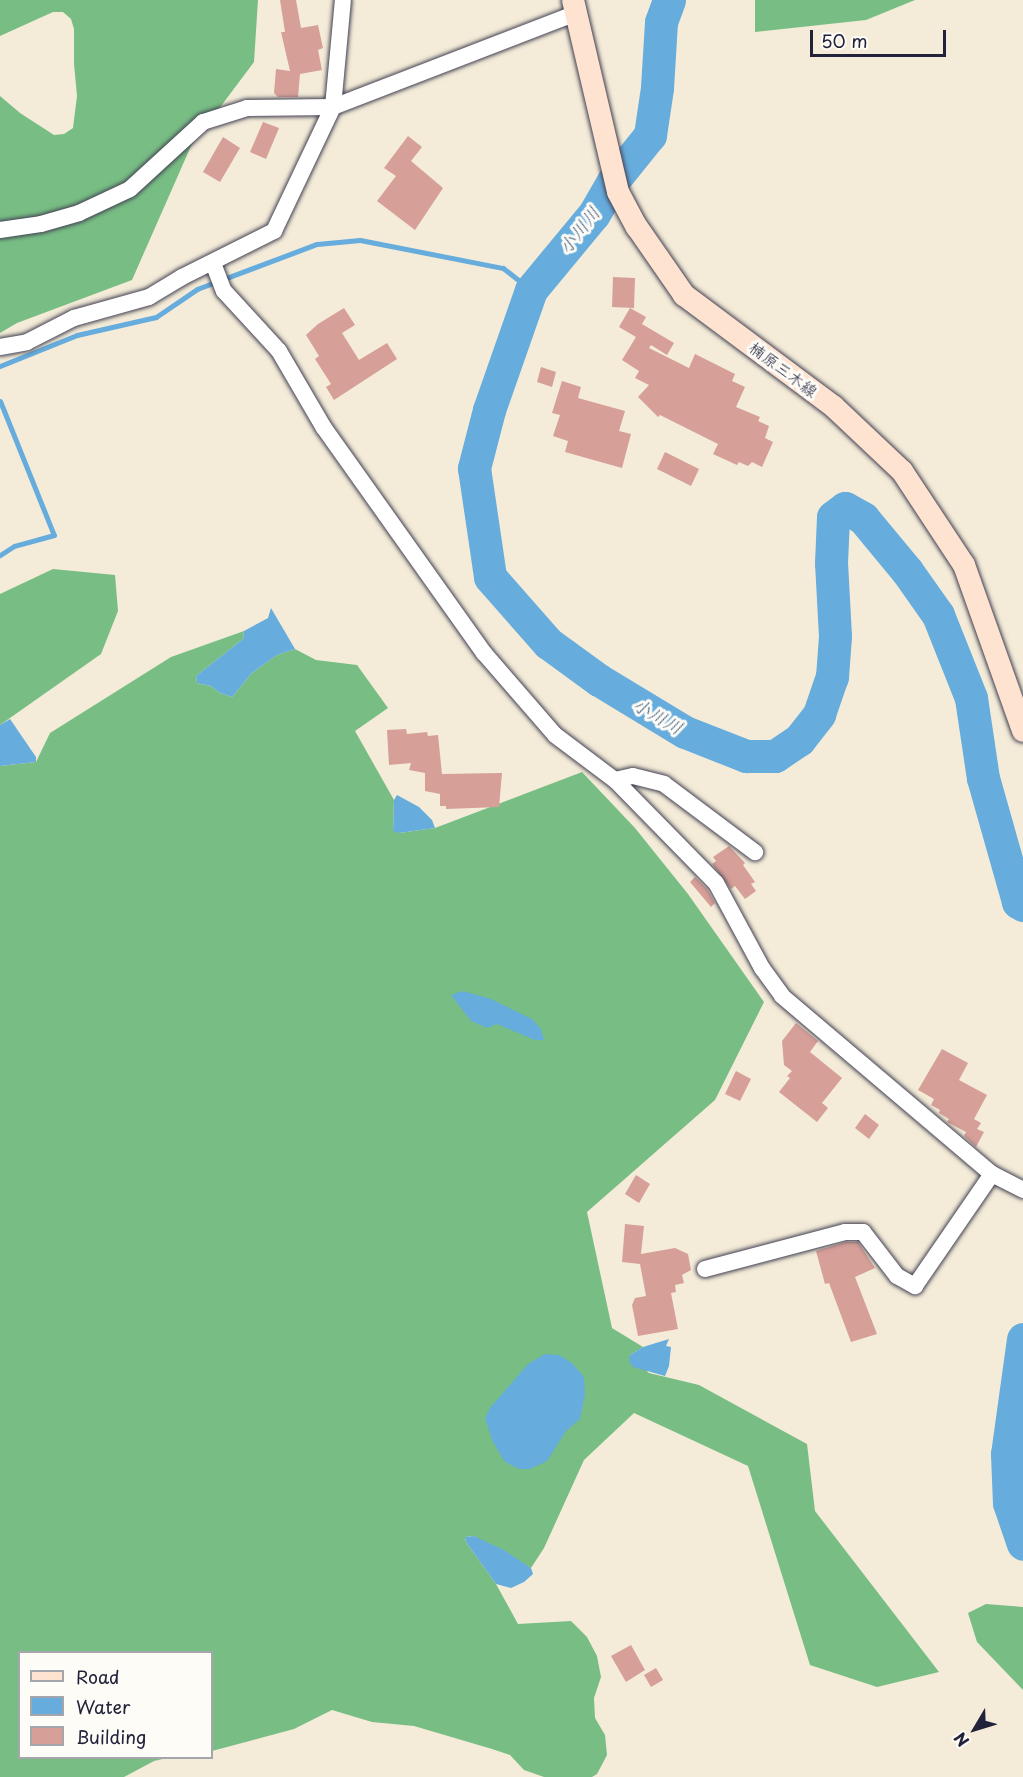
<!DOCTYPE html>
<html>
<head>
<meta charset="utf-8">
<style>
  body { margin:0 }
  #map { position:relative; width:1023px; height:1777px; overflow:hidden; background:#f4ecd8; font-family:"Playpen Sans","Klee One",sans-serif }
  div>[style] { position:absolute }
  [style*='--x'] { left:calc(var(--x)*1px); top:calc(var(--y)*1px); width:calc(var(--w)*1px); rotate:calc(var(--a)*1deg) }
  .forest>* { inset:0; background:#78be84 }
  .water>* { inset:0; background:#66acdc }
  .stream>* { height:5px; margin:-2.5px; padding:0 2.5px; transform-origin:2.5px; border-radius:2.5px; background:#66acdc }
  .river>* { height:33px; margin:-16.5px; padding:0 16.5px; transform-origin:16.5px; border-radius:16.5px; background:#66acdc }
  .building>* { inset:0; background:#d69f98 }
  .roads { filter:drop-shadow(0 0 2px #424053) drop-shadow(0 0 2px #424053) }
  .minor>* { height:16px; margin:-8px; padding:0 8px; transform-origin:8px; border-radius:8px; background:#fff }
  .secondary>* { height:22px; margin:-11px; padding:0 11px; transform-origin:11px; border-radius:11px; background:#fee3d1 }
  span { translate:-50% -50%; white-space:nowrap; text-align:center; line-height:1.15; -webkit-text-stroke:6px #fdfcf7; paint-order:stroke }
  .street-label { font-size:16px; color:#22223b }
  .water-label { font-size:18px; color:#3d597b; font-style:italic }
  .legend { position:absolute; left:18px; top:1651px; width:195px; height:108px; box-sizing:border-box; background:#fdfcf7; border:2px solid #a5a5ac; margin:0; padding:8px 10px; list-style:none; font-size:18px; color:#22223b }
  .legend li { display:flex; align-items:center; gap:12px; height:30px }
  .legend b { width:30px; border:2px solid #a5a5ac }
  .north { position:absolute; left:945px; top:1699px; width:60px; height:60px; -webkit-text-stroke:4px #fdfcf7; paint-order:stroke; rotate:232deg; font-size:16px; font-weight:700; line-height:24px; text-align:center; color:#22223b }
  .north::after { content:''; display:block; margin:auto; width:21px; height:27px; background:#22223b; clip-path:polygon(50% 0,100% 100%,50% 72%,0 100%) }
  .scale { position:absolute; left:810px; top:30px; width:136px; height:27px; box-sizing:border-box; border:3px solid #22223b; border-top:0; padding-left:8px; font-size:18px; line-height:21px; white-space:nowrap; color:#22223b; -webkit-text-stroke:4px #fdfcf7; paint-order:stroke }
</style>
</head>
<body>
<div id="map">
  <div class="forest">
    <i style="clip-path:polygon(0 0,258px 0,254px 62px,191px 146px,132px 280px,17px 323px,0 333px,0 96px,20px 113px,54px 135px,64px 134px,73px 128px,77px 96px,74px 64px,74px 29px,71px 19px,63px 12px,53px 12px,0 36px)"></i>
    <i style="clip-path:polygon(755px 0,915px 0,866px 20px,755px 32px)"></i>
    <i style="clip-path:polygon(53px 569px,115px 575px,118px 611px,101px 654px,0 725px,0 594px)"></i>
    <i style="clip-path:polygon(244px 631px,243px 639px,196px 676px,197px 683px,211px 686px,220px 693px,232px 697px,252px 673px,277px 655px,295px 649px,316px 660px,357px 665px,388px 708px,355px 731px,394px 800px,393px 830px,399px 833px,435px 828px,582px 772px,635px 828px,688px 894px,764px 1002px,715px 1100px,587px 1212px,612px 1328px,643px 1347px,630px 1355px,649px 1373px,699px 1385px,807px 1444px,815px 1511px,939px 1672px,877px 1687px,810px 1665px,748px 1466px,634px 1413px,584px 1460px,544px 1548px,531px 1568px,474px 1536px,465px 1537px,466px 1542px,496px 1584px,518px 1624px,571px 1621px,587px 1637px,597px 1656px,601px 1677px,594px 1698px,595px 1718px,605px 1735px,607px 1755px,597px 1774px,592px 1777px,544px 1777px,524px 1770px,510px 1755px,492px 1749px,414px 1726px,372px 1722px,332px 1710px,294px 1729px,212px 1751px,212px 1652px,20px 1652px,20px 1758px,167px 1758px,154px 1761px,124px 1777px,0 1777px,0 766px,36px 762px,50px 733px,171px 657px)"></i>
    <i style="clip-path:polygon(986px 1604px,1023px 1607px,1023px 1690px,977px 1642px,968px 1613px)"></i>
  </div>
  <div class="water">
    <i style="clip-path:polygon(271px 608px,295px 649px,277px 655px,252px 673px,232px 697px,220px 693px,211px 686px,197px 683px,196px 676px,243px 639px,244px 631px,268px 618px)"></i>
    <i style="clip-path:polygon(10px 719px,36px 757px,36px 762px,0 766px,0 725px)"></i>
    <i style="clip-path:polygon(397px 795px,419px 807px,432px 820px,435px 828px,399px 833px,393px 831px,394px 800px)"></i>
    <i style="clip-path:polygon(463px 991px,491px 999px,532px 1019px,541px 1029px,544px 1040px,535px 1040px,497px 1024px,487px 1028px,471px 1021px,451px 995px)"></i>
    <i style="clip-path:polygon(669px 1339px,666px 1346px,671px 1347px,669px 1366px,665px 1376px,633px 1367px,629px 1361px,630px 1355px,643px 1347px)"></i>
    <i style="clip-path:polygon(545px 1354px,559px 1355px,572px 1363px,584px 1377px,585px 1394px,580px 1419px,566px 1431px,547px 1461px,530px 1469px,519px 1469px,504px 1461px,492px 1440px,485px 1418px,490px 1408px,528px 1364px)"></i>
    <i style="clip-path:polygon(474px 1536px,504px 1550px,531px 1568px,533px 1574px,524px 1582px,511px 1588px,496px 1584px,466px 1542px,465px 1537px)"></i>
  </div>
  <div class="stream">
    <i style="--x:0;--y:366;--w:83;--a:-21.9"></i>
    <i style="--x:77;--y:335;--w:81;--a:-12.8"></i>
    <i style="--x:156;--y:317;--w:50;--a:-34.3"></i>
    <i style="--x:197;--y:289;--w:128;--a:-20.6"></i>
    <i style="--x:317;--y:244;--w:43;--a:-5.3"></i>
    <i style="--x:360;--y:240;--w:146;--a:11.1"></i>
    <i style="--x:503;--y:268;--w:36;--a:38"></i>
    <i style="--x:0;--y:401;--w:144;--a:68.1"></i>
    <i style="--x:54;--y:535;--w:41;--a:164.6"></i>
    <i style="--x:14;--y:546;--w:17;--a:147"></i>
  </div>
  <div class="river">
    <i style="--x:669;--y:0;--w:23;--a:110"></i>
    <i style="--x:661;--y:22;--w:66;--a:93.5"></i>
    <i style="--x:657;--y:88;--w:48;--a:98.5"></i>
    <i style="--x:650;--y:135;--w:59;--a:128.8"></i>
    <i style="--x:613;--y:181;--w:39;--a:120"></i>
    <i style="--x:593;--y:215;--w:97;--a:129.6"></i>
    <i style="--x:531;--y:290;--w:127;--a:109.3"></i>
    <i style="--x:489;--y:410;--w:60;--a:104.5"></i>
    <i style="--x:474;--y:468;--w:110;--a:81.6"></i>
    <i style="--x:490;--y:577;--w:88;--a:48.7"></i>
    <i style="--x:548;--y:643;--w:63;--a:36"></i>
    <i style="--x:599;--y:680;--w:100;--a:31.2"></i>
    <i style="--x:685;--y:732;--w:66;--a:21.5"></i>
    <i style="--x:746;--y:756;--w:29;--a:0"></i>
    <i style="--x:775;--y:756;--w:29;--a:-34"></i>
    <i style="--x:799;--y:740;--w:33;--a:-52"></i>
    <i style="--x:819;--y:714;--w:39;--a:-71"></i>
    <i style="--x:832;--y:677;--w:41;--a:-85.8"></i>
    <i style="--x:835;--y:636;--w:73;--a:-93.1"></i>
    <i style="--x:831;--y:563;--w:46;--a:-87.5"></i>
    <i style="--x:833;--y:517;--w:15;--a:-37"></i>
    <i style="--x:845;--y:508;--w:21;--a:29"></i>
    <i style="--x:863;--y:518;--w:69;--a:50.3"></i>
    <i style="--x:907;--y:571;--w:54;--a:54.8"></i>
    <i style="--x:938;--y:615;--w:89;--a:68.3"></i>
    <i style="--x:971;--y:698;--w:81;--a:81.5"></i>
    <i style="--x:983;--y:778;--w:129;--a:74.2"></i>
    <i style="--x:1018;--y:902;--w:6;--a:31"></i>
    <i style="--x:1023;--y:1339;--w:116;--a:97.9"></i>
    <i style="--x:1007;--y:1454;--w:49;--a:87.7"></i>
    <i style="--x:1009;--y:1503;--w:43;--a:71.1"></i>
  </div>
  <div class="building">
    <i style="clip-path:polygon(280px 0,296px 0,301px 28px,318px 25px,323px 48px,318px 50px,322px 70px,300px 74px,298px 97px,278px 97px,274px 93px,276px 69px,290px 71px,281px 32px,285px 32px)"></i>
    <i style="clip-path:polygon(263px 122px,279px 128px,266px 159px,250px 152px)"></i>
    <i style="clip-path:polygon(408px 136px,422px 147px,411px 161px,443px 188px,415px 230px,377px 201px,396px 176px,384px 168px)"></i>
    <i style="clip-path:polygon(223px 137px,240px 148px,220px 182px,203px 172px)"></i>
    <i style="clip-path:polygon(613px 277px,635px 278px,634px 308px,612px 307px)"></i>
    <i style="clip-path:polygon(344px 308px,355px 325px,342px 333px,359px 360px,387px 343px,397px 359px,334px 400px,326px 387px,331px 384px,315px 359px,319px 356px,306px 335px,318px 324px)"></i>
    <i style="clip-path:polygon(630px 308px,646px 317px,642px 324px,674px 343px,667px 355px,651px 345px,649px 348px,689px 368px,695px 354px,735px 374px,732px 381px,745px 387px,736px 407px,760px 417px,758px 421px,769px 426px,765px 438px,773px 442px,762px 467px,752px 462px,748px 466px,739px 462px,737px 465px,713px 454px,718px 444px,660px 415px,658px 417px,638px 397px,649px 385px,635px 378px,639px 371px,622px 360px,636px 337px,619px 327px)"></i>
    <i style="clip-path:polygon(541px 367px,556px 372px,552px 387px,537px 382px)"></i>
    <i style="clip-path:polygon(562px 381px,581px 387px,578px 398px,625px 411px,619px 431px,631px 434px,622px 468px,565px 452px,568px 441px,553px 436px,560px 415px,552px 413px)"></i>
    <i style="clip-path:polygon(665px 452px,699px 469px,691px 486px,657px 469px)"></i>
    <i style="clip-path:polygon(406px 729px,407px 734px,427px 732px,428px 736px,438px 735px,442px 774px,502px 773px,499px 807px,446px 809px,446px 806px,440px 806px,440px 794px,425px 791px,425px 773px,409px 770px,411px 763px,389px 765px,387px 730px)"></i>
    <i style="clip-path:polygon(729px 846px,745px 863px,743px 865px,755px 882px,751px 884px,756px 891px,745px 899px,735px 886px,731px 889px,712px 864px,716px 861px,713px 857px)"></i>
    <i style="clip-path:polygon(695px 877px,707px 889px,715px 903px,711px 907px,690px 882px)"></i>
    <i style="clip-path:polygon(796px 1023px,818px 1041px,810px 1052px,842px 1078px,822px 1103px,828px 1108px,817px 1122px,779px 1092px,790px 1078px,787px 1076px,792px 1071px,784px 1065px,782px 1041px)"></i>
    <i style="clip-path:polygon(942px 1049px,968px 1063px,959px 1080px,987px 1095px,974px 1119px,981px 1123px,977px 1129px,984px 1132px,976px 1147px,964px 1136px,966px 1132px,947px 1122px,949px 1119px,939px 1113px,940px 1110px,931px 1105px,934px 1099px,918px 1090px)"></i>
    <i style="clip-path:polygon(736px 1071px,751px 1079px,740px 1101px,725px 1094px)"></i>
    <i style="clip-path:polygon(865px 1114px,879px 1125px,869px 1139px,855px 1128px)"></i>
    <i style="clip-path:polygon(636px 1175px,650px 1184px,639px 1203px,625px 1194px)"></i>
    <i style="clip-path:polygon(625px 1224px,644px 1226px,641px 1254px,675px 1248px,688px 1254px,691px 1270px,682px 1275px,684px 1283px,675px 1285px,676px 1292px,671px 1293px,678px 1329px,638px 1336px,632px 1305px,635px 1298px,646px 1296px,640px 1264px,622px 1262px)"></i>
    <i style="clip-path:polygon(846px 1242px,858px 1242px,875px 1268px,855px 1277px,877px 1334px,851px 1342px,829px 1283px,825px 1284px,816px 1251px)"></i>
    <i style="clip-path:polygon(631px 1645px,645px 1670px,626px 1682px,611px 1656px)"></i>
    <i style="clip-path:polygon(656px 1668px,663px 1680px,651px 1687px,644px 1675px)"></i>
  </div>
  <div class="roads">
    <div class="minor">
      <i style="--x:0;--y:230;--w:41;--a:-8.3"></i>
      <i style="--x:41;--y:224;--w:40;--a:-16"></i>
      <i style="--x:79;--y:213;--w:56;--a:-25.2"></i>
      <i style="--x:130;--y:189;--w:99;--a:-42.5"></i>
      <i style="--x:203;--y:122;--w:46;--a:-17.7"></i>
      <i style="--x:247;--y:108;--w:86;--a:-0.7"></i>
      <i style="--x:333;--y:107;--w:261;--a:-21.1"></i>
      <i style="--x:213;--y:263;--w:30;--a:69"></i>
      <i style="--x:224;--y:291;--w:81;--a:47.5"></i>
      <i style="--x:279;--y:351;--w:89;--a:59.7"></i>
      <i style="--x:324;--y:428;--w:276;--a:54.6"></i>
      <i style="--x:484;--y:653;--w:108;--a:49.1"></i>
      <i style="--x:555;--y:735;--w:75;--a:36.9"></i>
      <i style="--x:615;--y:780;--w:144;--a:45.6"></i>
      <i style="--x:716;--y:883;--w:97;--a:61.6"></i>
      <i style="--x:762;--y:968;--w:34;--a:54"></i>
      <i style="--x:782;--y:996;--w:275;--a:40.3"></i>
      <i style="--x:992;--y:1174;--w:35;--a:27"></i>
      <i style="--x:0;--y:347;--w:27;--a:-10"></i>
      <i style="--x:27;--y:342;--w:53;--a:-27.1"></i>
      <i style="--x:74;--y:318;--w:78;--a:-15.6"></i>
      <i style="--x:149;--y:297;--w:39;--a:-31"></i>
      <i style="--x:182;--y:277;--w:103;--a:-26.6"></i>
      <i style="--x:274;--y:231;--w:137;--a:-64.6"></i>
      <i style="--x:333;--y:107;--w:107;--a:-84.7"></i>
      <i style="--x:615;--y:780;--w:18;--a:-13"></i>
      <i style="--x:633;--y:776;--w:32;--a:14"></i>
      <i style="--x:664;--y:784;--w:114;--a:36.8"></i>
      <i style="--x:705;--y:1269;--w:145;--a:-14.8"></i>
      <i style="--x:845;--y:1232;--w:18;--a:0"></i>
      <i style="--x:863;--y:1232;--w:56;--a:52.3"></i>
      <i style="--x:897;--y:1276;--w:21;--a:29"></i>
      <i style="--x:915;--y:1286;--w:136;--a:-55.5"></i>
    </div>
    <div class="secondary">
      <i style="--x:573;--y:0;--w:197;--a:76.8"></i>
      <i style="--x:618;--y:192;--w:40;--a:62"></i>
      <i style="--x:637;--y:227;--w:83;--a:55.3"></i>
      <i style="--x:684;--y:295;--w:186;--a:36.7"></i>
      <i style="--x:833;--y:406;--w:95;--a:43.3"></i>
      <i style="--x:902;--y:471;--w:113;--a:56.6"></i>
      <i style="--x:964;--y:565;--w:176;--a:70.4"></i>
    </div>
  </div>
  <div class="street-label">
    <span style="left:784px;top:369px;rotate:37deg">楠原三木線</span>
  </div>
  <div class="water-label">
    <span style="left:579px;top:230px;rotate:-52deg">小川川</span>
    <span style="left:658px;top:716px;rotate:30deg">小川川</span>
  </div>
  <ul class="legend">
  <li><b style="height:8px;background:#fee3d1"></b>Road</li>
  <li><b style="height:16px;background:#66acdc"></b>Water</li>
  <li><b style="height:16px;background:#d69f98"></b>Building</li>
  </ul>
  <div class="north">N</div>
  <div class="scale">50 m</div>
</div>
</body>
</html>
